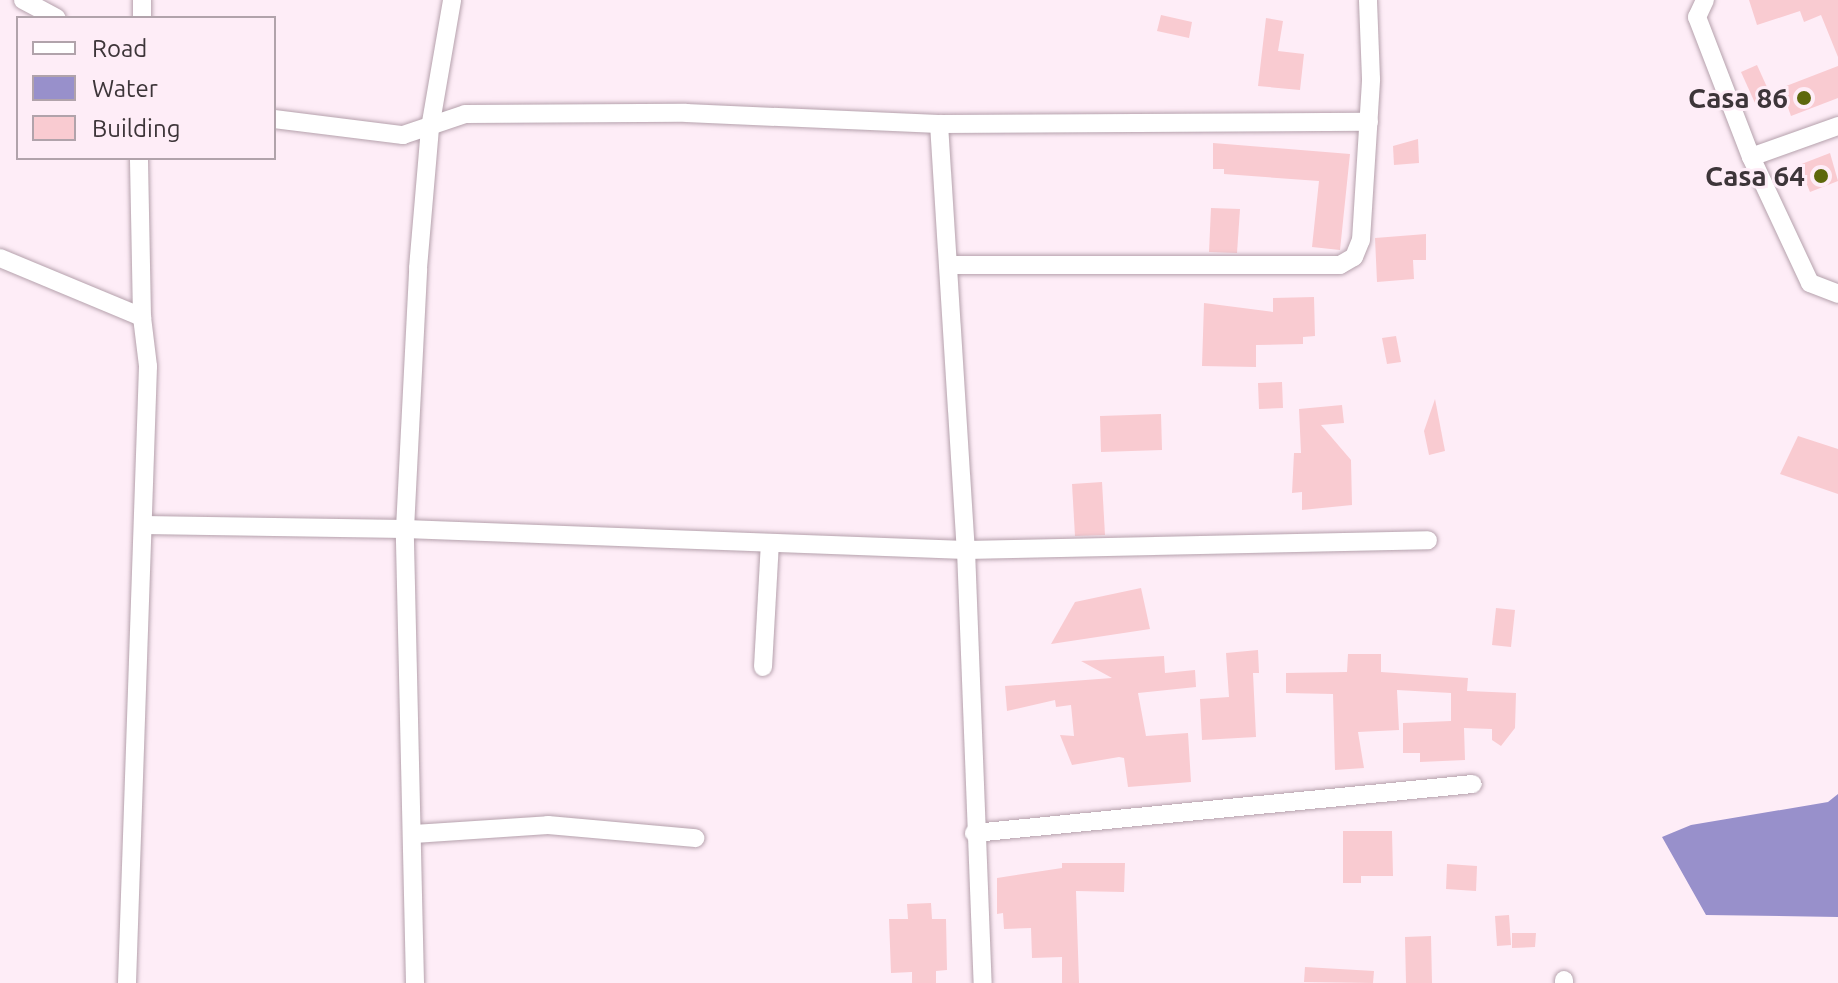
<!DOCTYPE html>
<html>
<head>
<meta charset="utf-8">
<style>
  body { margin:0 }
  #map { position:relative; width:1838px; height:983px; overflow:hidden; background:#feedf7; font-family:Ubuntu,sans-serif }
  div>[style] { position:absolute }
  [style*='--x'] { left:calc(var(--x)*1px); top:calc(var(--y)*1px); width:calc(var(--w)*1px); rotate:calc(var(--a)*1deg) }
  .water>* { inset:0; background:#9890cb }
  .building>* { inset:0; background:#f9cbd1 }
  .roads { filter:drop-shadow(0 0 2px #b5a1ac) drop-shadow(0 0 2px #b5a1ac) }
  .minor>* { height:18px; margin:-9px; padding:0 9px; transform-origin:9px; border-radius:9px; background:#fff }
  .dots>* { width:22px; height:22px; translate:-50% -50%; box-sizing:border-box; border:4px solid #feedf7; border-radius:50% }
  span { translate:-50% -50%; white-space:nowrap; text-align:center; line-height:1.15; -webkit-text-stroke:6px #feedf7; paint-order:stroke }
  .poi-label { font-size:28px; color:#3d3539; font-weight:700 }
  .right { translate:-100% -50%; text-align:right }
  .legend { position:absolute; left:16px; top:16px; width:260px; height:144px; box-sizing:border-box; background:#feedf7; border:2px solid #b1a3ab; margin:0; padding:10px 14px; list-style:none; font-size:24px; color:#3d3539 }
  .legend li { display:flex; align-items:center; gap:16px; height:40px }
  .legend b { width:40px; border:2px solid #b1a3ab }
</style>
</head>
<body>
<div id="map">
  <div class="water">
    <i style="clip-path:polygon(1838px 794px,1838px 917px,1706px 915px,1662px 837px,1691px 825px,1828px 802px)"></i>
  </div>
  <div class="building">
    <i style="clip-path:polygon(1749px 0,1838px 0,1838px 57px,1821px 15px,1804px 22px,1800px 11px,1757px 25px)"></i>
    <i style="clip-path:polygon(1161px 15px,1192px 22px,1189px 38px,1157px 31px)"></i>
    <i style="clip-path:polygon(1266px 18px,1283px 21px,1278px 51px,1304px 54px,1300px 90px,1258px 86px)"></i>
    <i style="clip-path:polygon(1757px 65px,1771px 96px,1755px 103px,1741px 72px)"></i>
    <i style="clip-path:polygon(1838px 66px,1838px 98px,1791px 116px,1781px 88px)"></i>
    <i style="clip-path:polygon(1418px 139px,1419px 163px,1394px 165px,1393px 146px)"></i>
    <i style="clip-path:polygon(1213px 143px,1350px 154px,1340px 250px,1312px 247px,1319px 181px,1224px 174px,1224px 169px,1213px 169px)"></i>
    <i style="clip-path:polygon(1830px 153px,1838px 181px,1810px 192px,1799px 165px)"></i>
    <i style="clip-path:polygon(1211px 208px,1240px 209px,1237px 253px,1209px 252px)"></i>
    <i style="clip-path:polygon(1426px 234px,1426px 260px,1413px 260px,1414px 279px,1377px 282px,1375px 238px)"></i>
    <i style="clip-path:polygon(1314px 297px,1315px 336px,1303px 337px,1303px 344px,1256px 345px,1256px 367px,1202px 366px,1204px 303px,1273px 312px,1273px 298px)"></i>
    <i style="clip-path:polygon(1396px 336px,1401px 362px,1387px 364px,1382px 338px)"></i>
    <i style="clip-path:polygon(1282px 382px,1283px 408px,1259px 409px,1258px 383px)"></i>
    <i style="clip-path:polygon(1435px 399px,1445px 451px,1429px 455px,1424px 431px)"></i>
    <i style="clip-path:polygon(1342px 405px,1344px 423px,1321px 425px,1351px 460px,1352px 505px,1302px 510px,1302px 492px,1292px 493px,1294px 453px,1301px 453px,1299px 409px)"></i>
    <i style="clip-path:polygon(1161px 414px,1162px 450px,1101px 452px,1100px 416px)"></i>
    <i style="clip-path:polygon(1798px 436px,1838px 449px,1838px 494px,1780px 474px)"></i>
    <i style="clip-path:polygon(1102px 482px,1105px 535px,1075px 536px,1072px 484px)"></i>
    <i style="clip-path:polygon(1141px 588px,1150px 629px,1051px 644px,1075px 602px)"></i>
    <i style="clip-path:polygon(1496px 608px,1515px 610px,1511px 647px,1492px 645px)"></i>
    <i style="clip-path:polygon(1258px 650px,1259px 673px,1253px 673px,1256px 737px,1202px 740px,1200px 699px,1229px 697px,1226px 653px)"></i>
    <i style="clip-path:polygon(1348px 654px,1381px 654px,1381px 672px,1468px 678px,1467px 691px,1516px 693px,1515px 728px,1501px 746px,1492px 740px,1492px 729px,1464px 728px,1465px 760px,1420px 762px,1420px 753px,1403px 753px,1403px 723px,1451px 721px,1451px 693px,1397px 690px,1399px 730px,1358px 732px,1364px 768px,1335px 770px,1333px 694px,1286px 693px,1286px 673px,1347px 672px)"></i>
    <i style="clip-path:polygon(1164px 656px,1165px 673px,1195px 670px,1196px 687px,1138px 693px,1146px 736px,1188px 733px,1191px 782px,1128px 787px,1124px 758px,1119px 757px,1072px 765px,1060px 735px,1074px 736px,1071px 705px,1056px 707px,1055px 700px,1007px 711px,1005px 686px,1112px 678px,1081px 661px)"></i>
    <i style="clip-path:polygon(1343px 831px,1392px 831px,1393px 876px,1361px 876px,1361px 883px,1343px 883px)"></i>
    <i style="clip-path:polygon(1062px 863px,1125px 863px,1124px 892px,1076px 891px,1079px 983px,1062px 983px,1062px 957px,1032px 958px,1031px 928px,1004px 929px,1003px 913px,997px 914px,997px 878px,1062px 868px)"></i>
    <i style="clip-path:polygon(1447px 864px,1477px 866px,1476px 891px,1446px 889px)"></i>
    <i style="clip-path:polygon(931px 903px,932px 919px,946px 919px,947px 970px,936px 971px,936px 983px,912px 983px,912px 972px,891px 973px,889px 919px,908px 919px,907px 904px)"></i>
    <i style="clip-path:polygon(1509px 915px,1511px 945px,1497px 946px,1495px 916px)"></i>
    <i style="clip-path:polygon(1512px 933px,1536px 933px,1535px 947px,1512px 948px)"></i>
    <i style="clip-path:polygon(1431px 936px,1432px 983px,1406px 983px,1405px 937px)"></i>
    <i style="clip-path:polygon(1305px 967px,1374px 971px,1373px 983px,1304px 982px)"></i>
  </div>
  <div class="roads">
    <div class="minor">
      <i style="--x:23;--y:0;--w:38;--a:28"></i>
      <i style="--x:1705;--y:0;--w:19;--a:115"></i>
      <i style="--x:1697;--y:17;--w:150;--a:68.9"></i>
      <i style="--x:1751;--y:157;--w:139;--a:64.9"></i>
      <i style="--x:1810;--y:283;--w:30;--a:21"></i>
      <i style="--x:142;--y:18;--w:18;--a:-90"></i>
      <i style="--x:274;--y:119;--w:130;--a:7.1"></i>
      <i style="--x:403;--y:135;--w:65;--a:-18.7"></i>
      <i style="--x:465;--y:114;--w:221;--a:-0.3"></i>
      <i style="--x:686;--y:113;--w:253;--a:2.5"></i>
      <i style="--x:939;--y:124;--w:430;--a:-0.3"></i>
      <i style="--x:939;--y:124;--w:427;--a:86.4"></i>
      <i style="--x:966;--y:550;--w:433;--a:87.8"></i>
      <i style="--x:1751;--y:157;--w:92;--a:-19.6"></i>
      <i style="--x:0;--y:258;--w:154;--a:22.6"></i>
      <i style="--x:948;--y:265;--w:392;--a:0"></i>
      <i style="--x:1340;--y:265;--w:16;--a:-30"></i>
      <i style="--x:1354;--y:257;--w:18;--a:-68"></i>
      <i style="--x:1361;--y:240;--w:161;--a:-86.4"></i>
      <i style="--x:1371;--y:79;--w:79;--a:-92.2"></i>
      <i style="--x:143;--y:525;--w:262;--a:0.9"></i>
      <i style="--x:405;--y:529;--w:561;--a:2.14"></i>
      <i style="--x:966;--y:550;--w:462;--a:-1.2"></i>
      <i style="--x:763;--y:667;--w:124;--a:-86.8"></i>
      <i style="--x:974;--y:833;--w:501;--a:-5.61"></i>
      <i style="--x:414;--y:834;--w:134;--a:-3.8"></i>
      <i style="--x:548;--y:825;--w:148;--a:5.1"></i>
      <i style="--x:127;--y:983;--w:617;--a:-88.05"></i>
      <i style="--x:148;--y:366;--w:49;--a:-97"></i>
      <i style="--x:142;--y:317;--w:159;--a:-91.1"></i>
      <i style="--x:415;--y:983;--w:454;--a:-91.3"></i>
      <i style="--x:405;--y:529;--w:261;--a:-87.1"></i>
      <i style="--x:418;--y:268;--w:141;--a:-85.1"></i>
      <i style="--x:430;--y:128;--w:130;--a:-80.2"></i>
      <i style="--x:1564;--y:983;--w:3;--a:-90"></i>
    </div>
  </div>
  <div class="dots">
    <i style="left:1804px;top:98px;background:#5d680c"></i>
    <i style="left:1821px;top:176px;background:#5d680c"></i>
  </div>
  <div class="poi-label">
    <span class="right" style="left:1788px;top:98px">Casa 86</span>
    <span class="right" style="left:1805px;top:176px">Casa 64</span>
  </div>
  <ul class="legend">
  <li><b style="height:10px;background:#fff"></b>Road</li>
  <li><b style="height:22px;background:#9890cb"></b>Water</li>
  <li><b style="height:22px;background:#f9cbd1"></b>Building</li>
  </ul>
</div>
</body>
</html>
